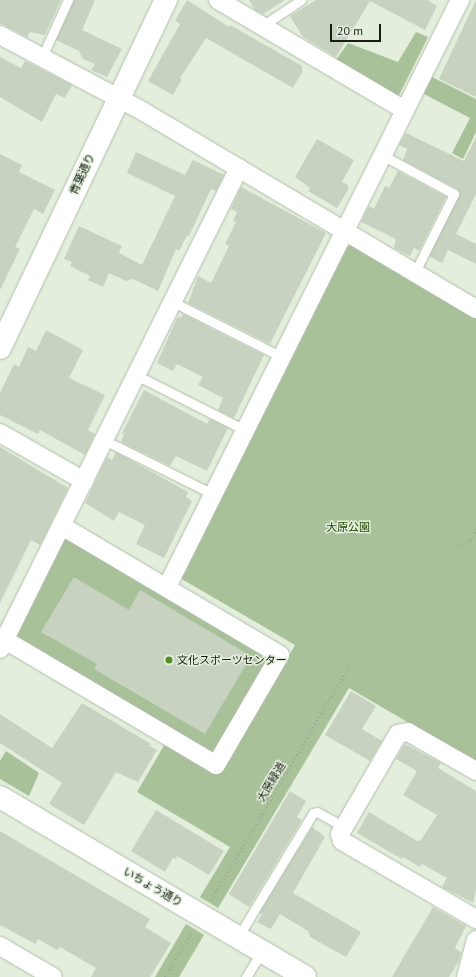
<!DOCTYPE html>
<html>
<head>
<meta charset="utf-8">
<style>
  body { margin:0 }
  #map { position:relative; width:476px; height:977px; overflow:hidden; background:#e3efdc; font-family:"PT Sans","Noto Sans JP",sans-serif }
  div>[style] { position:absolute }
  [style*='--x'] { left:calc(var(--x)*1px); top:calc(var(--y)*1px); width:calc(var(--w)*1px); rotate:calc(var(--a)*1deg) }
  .green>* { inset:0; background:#a8c199 }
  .building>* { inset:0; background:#c7d2c0 }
  .path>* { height:2.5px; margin-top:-1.25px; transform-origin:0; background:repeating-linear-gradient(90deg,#9ea899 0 1px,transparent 0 4px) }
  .roads { filter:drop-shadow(0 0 1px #b2beac) drop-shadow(0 0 1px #b2beac) }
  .lane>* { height:9px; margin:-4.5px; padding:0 4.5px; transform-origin:4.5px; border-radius:4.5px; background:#fff }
  .street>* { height:18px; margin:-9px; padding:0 9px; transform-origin:9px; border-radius:9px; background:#fff }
  .secondary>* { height:22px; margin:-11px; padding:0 11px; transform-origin:11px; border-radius:11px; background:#fff }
  .dots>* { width:11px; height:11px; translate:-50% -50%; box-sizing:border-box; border:2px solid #e3efdc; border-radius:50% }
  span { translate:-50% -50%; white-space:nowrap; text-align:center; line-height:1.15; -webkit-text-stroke:3px #e3efdc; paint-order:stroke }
  .street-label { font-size:11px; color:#181d16 }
  .park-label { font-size:11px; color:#234601 }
  .poi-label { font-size:11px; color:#181d16 }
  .left { translate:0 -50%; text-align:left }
  .scale { position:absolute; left:330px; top:24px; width:51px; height:18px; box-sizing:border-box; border:2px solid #181d16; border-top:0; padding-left:5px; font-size:12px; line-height:14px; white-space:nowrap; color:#181d16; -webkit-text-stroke:3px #e3efdc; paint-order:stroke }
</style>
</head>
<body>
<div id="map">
  <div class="green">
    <i style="clip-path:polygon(416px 32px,428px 37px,398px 97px,336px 60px,348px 43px,398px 62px)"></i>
    <i style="clip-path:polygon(430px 76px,476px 99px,476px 132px,463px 159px,452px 153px,470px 118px,422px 93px)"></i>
    <i style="clip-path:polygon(354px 244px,476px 317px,476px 762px,349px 688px,218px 908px,200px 897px,230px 847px,137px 792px,173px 730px,15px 636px,66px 536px,284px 665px,295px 645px,180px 578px,345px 248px)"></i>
    <i style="clip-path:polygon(6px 751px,39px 773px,29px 796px,0 779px,0 761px)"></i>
    <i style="clip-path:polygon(186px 924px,204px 935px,179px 977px,155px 977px)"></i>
  </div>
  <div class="building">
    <i style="clip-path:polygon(0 0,61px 0,45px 35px,30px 32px,27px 37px,0 23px)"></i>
    <i style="clip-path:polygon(74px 0,95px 0,82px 30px,122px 49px,107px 77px,91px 70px,95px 64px,83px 59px,79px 51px,56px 40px)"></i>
    <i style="clip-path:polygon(187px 0,229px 27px,230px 25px,302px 66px,302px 72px,293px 88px,206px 38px,180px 78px,182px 79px,173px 95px,148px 81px,180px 24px,175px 21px)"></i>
    <i style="clip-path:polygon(249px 0,285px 0,263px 14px,255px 10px)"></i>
    <i style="clip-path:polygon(316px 0,427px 0,437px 6px,425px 30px,370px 1px,336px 57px,303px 37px,290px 16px)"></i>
    <i style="clip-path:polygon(476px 0,476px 97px,439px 79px)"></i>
    <i style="clip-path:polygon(0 57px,21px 68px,25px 61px,72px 85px,65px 98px,56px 94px,42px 122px,0 97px)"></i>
    <i style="clip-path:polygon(406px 133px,464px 161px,476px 137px,476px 194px,456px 234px,476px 244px,476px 264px,448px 250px,442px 263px,429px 256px,460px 193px,457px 189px,403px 160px,407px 149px,399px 145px)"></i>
    <i style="clip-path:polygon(317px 139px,354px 160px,342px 182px,348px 185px,348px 190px,337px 208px,308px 191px,310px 188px,295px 177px)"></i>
    <i style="clip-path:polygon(136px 152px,185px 175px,193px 160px,224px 175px,216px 191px,211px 189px,189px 236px,187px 235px,179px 251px,176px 249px,158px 291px,133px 279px,126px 281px,109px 273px,103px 287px,88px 280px,90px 276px,70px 266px,72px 262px,64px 259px,79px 226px,122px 246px,119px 253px,142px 265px,175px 196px,127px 173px)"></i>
    <i style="clip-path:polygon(0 154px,22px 165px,19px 172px,55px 190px,43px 214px,34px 209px,15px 247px,20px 249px,0 290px)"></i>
    <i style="clip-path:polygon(398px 171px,446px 197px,419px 251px,414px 248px,410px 256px,394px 248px,396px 239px,361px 222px,369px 206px,374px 209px,385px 186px,389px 188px)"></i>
    <i style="clip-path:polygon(241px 187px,326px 233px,270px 344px,188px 303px,198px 276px,211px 283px,229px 246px,225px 244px,236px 222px,233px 221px,237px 212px,231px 209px)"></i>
    <i style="clip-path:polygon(183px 314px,264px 355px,234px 418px,218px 410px,223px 398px,198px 385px,203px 377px,177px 364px,173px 371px,157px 363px,177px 318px,181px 317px)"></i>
    <i style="clip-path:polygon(46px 330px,83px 350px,69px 378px,105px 395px,88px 430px,95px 434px,85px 455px,40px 430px,38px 434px,0 415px,0 393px,14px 364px,19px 367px,28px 347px,36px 351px)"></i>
    <i style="clip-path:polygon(144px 390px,207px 424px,209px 420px,212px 420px,228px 428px,207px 471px,176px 456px,170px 466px,121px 442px,124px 434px,122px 433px)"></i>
    <i style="clip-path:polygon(0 447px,68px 488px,40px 545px,31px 540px,0 603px)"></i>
    <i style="clip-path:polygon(116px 452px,188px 492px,186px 497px,192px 501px,164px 558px,136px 544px,145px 525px,119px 512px,114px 521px,85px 503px,107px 457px,112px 460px)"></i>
    <i style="clip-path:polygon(74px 577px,129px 610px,140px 590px,251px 656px,205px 734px,94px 669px,97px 664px,41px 632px)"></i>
    <i style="clip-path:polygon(351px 691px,376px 706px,362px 729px,382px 741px,370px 761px,325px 735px)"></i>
    <i style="clip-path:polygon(82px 703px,151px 744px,149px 746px,157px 750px,138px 782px,116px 772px,84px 825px,49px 804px,62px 783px,0 743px,0 714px,52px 748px)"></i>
    <i style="clip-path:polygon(405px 744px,441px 763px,438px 768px,476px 791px,476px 890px,473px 903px,442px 887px,447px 878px,422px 864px,420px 867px,403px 857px,402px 859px,357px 833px,369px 812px,417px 841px,421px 840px,437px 815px,403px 795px,417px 771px,396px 759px)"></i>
    <i style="clip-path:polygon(290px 791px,306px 801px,297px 817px,302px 820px,249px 907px,229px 894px)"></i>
    <i style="clip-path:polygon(156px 810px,224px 851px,209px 875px,177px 856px,176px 859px,173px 858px,165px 872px,131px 851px)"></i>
    <i style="clip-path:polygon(312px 827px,325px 837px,293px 893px,361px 932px,346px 957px,310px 937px,308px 931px,280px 914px,271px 929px,257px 922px,262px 914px,259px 913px)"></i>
    <i style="clip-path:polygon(0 831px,150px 919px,145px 927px,171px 943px,150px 977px,91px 977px,96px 968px,60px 947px,57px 950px,38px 939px,36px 944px,0 925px)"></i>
    <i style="clip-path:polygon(433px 907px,466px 926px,455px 948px,461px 952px,459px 961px,449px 977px,392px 977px)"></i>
  </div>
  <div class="path">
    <i style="--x:459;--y:546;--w:13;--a:-29"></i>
    <i style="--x:470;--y:540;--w:12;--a:-59"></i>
    <i style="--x:211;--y:900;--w:269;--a:-59.4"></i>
    <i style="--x:165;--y:977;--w:52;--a:-59"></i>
  </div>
  <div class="roads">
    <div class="lane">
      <i style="--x:262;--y:26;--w:47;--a:-33.7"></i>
      <i style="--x:42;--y:57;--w:63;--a:-65.5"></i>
      <i style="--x:382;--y:155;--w:82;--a:28.4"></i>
      <i style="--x:454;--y:194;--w:87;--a:116.6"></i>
      <i style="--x:173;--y:302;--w:122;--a:26.8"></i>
      <i style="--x:136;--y:375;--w:122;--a:26.8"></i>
      <i style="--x:104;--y:440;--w:122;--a:26.4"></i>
      <i style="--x:238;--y:937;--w:145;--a:-58.8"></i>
      <i style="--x:313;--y:813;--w:4;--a:-14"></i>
      <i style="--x:317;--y:812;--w:31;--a:29"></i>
      <i style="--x:246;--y:977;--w:31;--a:-58"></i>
    </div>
    <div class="street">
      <i style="--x:218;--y:0;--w:217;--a:30.5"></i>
      <i style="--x:0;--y:35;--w:163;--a:28.1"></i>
      <i style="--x:144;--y:112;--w:386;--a:30.7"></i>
      <i style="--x:0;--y:433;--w:97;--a:29.7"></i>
      <i style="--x:167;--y:587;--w:656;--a:-63.47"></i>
      <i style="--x:5;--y:640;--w:245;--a:30.6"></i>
      <i style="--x:216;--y:765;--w:127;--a:-59.8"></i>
      <i style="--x:280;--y:655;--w:253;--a:-149.4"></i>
      <i style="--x:0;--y:649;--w:537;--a:-63.58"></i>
      <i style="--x:476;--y:771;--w:78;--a:-150.2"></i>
      <i style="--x:408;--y:732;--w:10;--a:169"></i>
      <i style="--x:398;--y:734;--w:116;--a:120.1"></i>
      <i style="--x:340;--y:834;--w:7;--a:74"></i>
      <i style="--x:342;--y:841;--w:155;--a:30.2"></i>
      <i style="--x:0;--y:946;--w:61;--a:30.3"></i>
      <i style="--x:466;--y:977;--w:38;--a:-75"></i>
    </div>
    <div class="secondary">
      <i style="--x:0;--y:348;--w:386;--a:-64.5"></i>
      <i style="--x:0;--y:797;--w:354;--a:30.5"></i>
    </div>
  </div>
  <div class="dots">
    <i style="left:169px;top:660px;background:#568e2a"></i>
  </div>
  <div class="street-label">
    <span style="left:82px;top:174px;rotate:-65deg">青葉通り</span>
    <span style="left:271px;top:782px;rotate:-59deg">大原緑道</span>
    <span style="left:153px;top:887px;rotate:30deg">いちょう通り</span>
  </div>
  <div class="park-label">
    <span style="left:348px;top:527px">大原公園</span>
  </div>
  <div class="poi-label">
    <span class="left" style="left:177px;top:660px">文化スポーツセンター</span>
  </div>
  <div class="scale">20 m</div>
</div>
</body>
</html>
